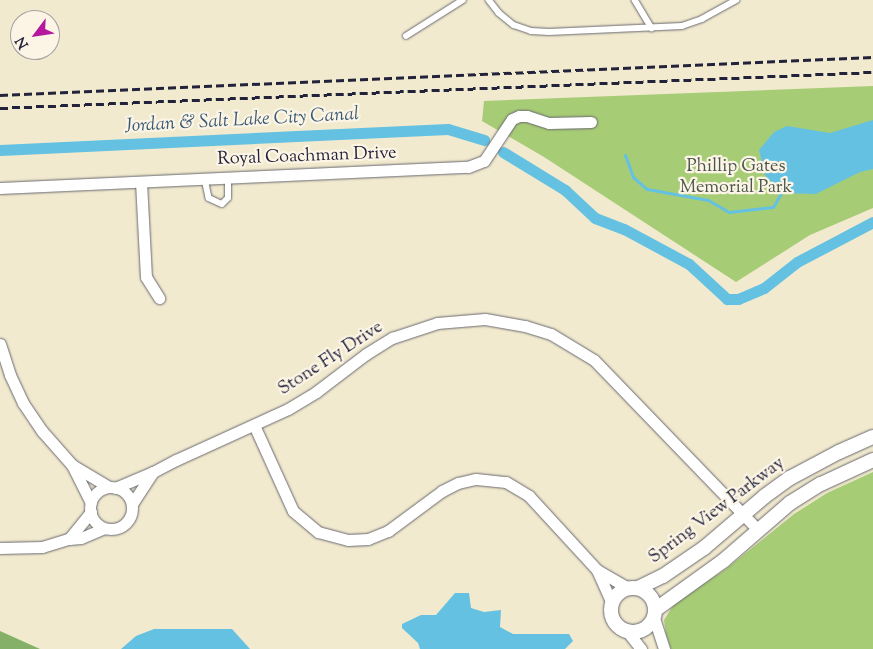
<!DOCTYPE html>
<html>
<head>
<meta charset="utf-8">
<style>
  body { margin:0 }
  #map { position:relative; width:873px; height:649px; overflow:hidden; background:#f1eacf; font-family:"Sorts Mill Goudy",serif }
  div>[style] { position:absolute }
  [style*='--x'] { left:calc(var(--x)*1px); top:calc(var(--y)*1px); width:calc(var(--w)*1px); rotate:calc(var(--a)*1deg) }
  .green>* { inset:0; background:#a7cc76 }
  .forest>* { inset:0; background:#85b067 }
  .water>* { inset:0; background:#64c1e2 }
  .stream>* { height:3px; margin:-1.5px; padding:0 1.5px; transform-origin:1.5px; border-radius:1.5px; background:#64c1e2 }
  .canal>* { height:11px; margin:-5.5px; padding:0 5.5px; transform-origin:5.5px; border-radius:5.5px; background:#64c1e2 }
  .roads { filter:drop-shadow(0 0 1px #6a686f) drop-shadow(0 0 1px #6a686f) }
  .service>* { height:5.5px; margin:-2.75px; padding:0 2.75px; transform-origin:2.75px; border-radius:2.75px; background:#fff }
  .minor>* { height:11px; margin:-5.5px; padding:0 5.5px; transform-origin:5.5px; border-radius:5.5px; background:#fff }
  .minor>.ring { margin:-5.5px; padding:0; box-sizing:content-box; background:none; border:11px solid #fff; border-radius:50% }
  .tertiary>* { height:14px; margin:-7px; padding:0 7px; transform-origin:7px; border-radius:7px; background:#fff }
  .tertiary>.ring { margin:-7px; padding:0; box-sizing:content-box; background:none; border:14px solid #fff; border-radius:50% }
  .rail>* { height:3px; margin-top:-1.5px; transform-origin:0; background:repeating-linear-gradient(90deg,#22223b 0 8px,transparent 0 12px) }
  span { translate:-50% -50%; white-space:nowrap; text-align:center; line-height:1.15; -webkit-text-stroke:4.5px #fcf5e5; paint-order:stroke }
  .street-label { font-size:18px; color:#22223b }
  .park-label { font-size:18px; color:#4a554d }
  .water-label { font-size:19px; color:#395a75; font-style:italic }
  .north { position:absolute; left:10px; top:10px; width:50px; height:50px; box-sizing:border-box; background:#fcf5e5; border:1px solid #a5a1a1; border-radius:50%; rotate:239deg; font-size:14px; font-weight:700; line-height:20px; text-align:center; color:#22223b }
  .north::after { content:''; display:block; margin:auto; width:18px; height:22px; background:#b5179e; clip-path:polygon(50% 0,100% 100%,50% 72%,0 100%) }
</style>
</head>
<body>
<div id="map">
  <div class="green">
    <i style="clip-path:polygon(873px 86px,873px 208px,810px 235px,736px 282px,544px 157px,482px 121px,484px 101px)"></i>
    <i style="clip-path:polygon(873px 472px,873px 649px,671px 649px,666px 634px,664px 620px,674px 604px,726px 569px,794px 514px,827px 493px)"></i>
  </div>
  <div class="forest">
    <i style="clip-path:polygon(0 631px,40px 649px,0 649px)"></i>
  </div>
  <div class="water">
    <i style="clip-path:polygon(873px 120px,873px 169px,860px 172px,816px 194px,781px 193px,765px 175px,759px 150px,774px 132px,787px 126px,830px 133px)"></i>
    <i style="clip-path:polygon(455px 593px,469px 593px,471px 608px,484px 612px,501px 610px,500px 627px,513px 634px,569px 634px,573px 641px,565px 649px,420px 649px,418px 643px,402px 628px,402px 624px,421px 615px,436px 615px)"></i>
    <i style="clip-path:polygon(154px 629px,232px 629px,250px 649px,121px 649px,136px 636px)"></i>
  </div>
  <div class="stream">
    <i style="--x:625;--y:155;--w:23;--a:70"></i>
    <i style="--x:633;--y:177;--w:18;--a:41"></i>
    <i style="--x:647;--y:189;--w:62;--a:10.2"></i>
    <i style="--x:708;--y:200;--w:24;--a:30"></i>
    <i style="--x:729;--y:212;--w:44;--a:-6.5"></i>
    <i style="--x:773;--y:207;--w:16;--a:-60"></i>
  </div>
  <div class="canal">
    <i style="--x:0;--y:150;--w:448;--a:-2.7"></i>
    <i style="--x:448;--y:129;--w:38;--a:17"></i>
    <i style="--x:503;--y:152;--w:73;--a:31.5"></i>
    <i style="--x:565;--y:190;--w:41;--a:43"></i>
    <i style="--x:595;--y:218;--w:31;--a:21"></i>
    <i style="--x:624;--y:229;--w:74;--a:28.3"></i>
    <i style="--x:689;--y:264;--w:52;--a:42.6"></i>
    <i style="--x:727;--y:299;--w:11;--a:0"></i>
    <i style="--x:738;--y:299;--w:28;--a:-23"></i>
    <i style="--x:764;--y:288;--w:42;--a:-38.2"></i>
    <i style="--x:797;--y:262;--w:86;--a:-27.8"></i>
  </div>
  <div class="roads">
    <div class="service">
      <i style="--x:489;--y:0;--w:16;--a:52"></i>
      <i style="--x:499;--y:13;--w:19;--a:39"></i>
      <i style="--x:514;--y:25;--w:18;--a:19"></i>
      <i style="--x:531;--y:31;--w:18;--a:3"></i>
      <i style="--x:549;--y:32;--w:133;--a:-2.6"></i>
      <i style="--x:682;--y:26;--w:21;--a:-19"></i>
      <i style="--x:702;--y:19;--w:39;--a:-29"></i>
      <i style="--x:635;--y:0;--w:33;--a:59"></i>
      <i style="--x:406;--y:36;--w:67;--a:-32.3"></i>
      <i style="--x:205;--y:179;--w:19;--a:78"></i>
      <i style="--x:209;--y:198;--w:14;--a:25"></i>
      <i style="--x:222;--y:204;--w:8;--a:-45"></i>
      <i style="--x:228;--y:198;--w:20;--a:-90"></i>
    </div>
    <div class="minor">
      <i style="--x:141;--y:182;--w:95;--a:87"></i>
      <i style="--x:146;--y:277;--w:25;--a:58"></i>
      <i style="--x:0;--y:188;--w:468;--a:-2.6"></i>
      <i style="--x:468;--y:167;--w:17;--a:-21"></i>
      <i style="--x:484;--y:161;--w:50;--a:-56.3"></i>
      <i style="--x:512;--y:119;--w:8;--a:-23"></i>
      <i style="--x:519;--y:116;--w:8;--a:0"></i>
      <i style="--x:527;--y:116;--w:23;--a:18"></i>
      <i style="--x:549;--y:123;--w:42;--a:-1.4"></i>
      <i style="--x:0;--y:344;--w:33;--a:72"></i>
      <i style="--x:10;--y:375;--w:31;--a:65"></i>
      <i style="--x:23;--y:403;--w:34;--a:56"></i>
      <i style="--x:42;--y:431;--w:45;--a:48.6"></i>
      <i style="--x:72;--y:465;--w:42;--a:63.4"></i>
      <i style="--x:254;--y:425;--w:94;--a:65.6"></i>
      <i style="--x:293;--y:511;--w:33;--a:40"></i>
      <i style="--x:318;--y:532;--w:31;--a:15"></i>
      <i style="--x:348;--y:540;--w:20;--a:-3"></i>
      <i style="--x:368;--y:539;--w:22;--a:-22"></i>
      <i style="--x:388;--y:531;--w:67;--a:-36.5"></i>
      <i style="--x:442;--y:491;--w:18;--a:-27"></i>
      <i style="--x:458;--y:483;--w:18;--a:-13"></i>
      <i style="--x:476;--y:479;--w:30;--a:6"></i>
      <i style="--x:506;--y:482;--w:27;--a:31"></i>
      <i style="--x:529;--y:496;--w:100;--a:47.4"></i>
      <i style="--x:597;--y:570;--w:36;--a:66"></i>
      <i style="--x:72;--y:465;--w:43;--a:30.7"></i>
      <i class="ring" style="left:90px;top:487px;width:31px;height:31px"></i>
      <i style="--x:115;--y:488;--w:41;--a:-22.8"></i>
      <i style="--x:153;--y:472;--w:26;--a:-28"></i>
      <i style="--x:176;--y:460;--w:123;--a:-24.5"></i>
      <i style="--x:288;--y:409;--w:33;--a:-31"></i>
      <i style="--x:316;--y:392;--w:63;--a:-37.2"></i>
      <i style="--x:366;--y:354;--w:31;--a:-32"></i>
      <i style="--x:392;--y:338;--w:47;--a:-18.4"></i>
      <i style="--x:437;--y:323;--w:48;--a:-4.8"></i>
      <i style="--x:485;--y:319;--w:41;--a:9.9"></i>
      <i style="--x:525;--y:326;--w:27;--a:17"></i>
      <i style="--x:551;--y:334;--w:50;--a:31.2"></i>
      <i style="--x:594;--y:360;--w:236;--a:46"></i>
      <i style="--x:132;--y:504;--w:38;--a:-57"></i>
      <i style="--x:69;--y:539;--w:35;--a:-51"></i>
      <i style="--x:0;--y:548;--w:42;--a:-1.4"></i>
      <i style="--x:42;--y:547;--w:28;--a:-17"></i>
      <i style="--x:69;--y:539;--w:12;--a:-5"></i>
      <i style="--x:81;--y:538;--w:25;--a:-23"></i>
      <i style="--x:597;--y:570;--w:36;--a:30"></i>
      <i style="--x:654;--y:618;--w:33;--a:72"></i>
      <i style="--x:627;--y:631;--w:23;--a:52"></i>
    </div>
    <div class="tertiary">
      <i class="ring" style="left:611px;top:588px;width:30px;height:30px"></i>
      <i style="--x:638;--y:588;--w:28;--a:-26"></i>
      <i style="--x:663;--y:576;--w:50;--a:-34.3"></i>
      <i style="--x:704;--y:548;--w:80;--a:-40.4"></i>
      <i style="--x:765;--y:496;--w:31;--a:-36"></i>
      <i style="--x:790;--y:478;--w:55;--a:-28"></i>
      <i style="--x:839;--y:452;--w:37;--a:-24"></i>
      <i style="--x:655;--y:610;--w:84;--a:-35.8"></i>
      <i style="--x:723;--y:561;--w:89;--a:-40.9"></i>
      <i style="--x:790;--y:503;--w:36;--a:-32"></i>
      <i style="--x:821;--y:484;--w:57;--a:-24.8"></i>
    </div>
  </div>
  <div class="rail">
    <i style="--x:0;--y:95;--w:874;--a:-2.49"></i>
    <i style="--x:0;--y:108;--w:874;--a:-2.36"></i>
  </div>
  <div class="street-label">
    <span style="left:307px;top:157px;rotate:-2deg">Royal Coachman Drive</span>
    <span style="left:331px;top:359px;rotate:-33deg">Stone Fly Drive</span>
    <span style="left:717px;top:511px;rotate:-37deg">Spring View Parkway</span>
  </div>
  <div class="park-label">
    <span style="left:736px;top:178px">Phillip Gates<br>Memorial Park</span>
  </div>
  <div class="water-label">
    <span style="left:242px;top:121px;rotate:-3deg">Jordan &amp; Salt Lake City Canal</span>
  </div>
  <div class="north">N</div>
</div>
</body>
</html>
